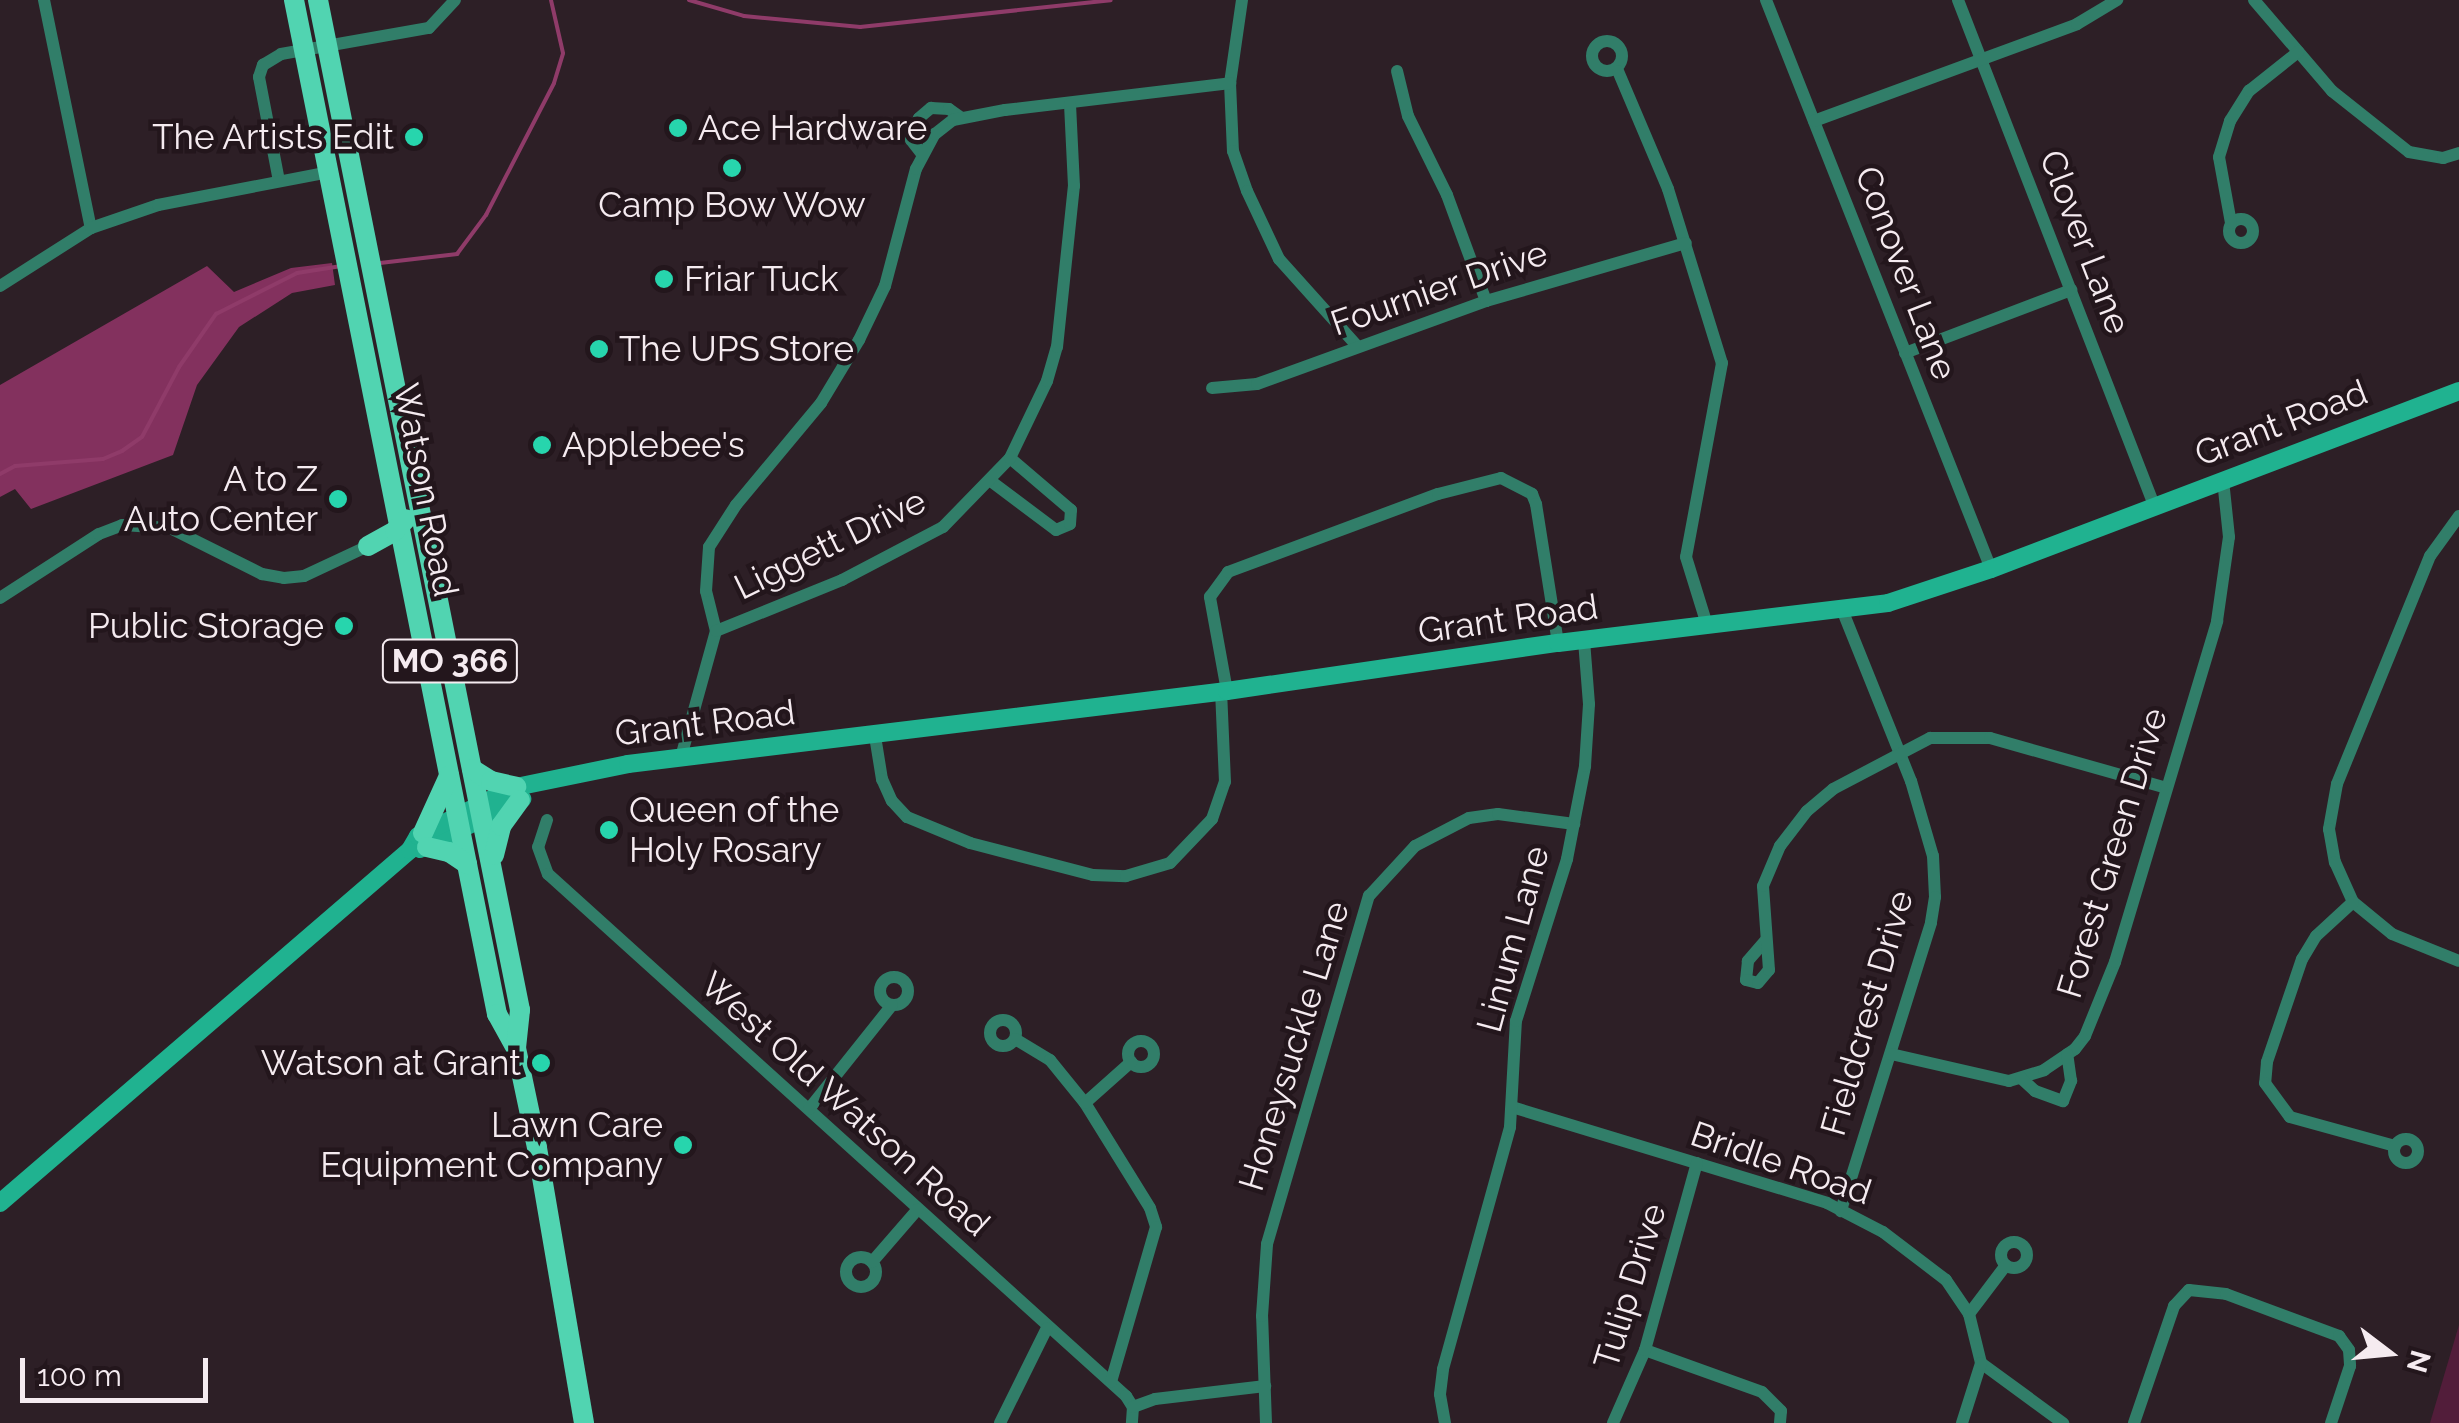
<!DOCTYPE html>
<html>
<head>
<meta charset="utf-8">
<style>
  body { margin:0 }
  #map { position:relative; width:2459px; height:1423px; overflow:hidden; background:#2d1f26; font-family:Raleway,sans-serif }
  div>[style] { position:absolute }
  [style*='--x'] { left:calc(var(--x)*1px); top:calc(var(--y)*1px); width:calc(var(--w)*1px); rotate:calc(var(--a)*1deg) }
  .green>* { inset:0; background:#521d3a }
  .forest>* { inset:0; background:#83315e }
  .stream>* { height:4px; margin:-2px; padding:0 2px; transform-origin:2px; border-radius:2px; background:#8f3b69 }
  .street>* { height:12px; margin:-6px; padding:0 6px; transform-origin:6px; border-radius:6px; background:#317e69 }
  .street>.ring { margin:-6px; padding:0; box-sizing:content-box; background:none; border:12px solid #317e69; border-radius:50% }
  .secondary>* { height:18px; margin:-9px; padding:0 9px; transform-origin:9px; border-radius:9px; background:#20b290 }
  .primary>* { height:20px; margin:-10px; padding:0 10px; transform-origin:10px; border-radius:10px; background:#51d4b1 }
  .dots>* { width:28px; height:28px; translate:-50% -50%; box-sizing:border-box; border:5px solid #23161c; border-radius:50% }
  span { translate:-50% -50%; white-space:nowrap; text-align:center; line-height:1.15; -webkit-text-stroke:9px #23161c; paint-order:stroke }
  .shield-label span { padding:2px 8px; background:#23161c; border:2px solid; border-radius:8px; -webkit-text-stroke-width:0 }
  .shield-label { font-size:32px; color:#f5ebf0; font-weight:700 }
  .poi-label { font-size:35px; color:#f5ebf0 }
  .left { translate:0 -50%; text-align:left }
  .right { translate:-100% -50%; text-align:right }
  .street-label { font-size:35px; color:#f5ebf0 }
  .north { position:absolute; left:2339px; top:1303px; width:100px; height:100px; -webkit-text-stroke:8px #23161c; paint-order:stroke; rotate:106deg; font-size:28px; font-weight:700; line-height:40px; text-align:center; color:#f5ebf0 }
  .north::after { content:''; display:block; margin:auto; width:35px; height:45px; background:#f5ebf0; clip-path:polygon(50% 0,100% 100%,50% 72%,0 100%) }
  .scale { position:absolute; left:20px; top:1358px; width:188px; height:45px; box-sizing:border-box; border:5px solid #f5ebf0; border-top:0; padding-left:12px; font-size:30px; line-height:35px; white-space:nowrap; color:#f5ebf0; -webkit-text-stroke:8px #23161c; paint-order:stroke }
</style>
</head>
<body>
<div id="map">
  <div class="green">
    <i style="clip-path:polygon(2459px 1325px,2459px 1423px,2430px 1423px)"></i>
  </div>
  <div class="forest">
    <i style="clip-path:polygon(332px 263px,335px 285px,292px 293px,239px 327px,197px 385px,173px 455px,31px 509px,15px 489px,0 497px,0 385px,207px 266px,234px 292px,291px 268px)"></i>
  </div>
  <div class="stream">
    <i style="--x:689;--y:0;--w:57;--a:16.2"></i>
    <i style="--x:744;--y:16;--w:117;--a:5.4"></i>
    <i style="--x:860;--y:27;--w:252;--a:-6.1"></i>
    <i style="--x:380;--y:263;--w:78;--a:-6.7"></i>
    <i style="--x:457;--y:254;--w:49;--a:-53.4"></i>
    <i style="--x:486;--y:215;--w:148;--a:-62.7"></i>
    <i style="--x:554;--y:83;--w:31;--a:-73"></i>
    <i style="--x:563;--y:53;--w:54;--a:-102.8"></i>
    <i style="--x:0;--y:474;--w:17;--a:-28"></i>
    <i style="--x:15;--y:466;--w:88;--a:-4.5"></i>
    <i style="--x:103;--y:459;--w:21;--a:-23"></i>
    <i style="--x:122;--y:451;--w:24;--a:-35"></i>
    <i style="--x:142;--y:437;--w:79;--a:-62.1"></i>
    <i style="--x:179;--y:367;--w:65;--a:-55.1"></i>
    <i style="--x:216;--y:314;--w:91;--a:-26.8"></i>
    <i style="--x:297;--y:273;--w:45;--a:-9"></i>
  </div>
  <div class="street">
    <i style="--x:44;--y:0;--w:233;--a:78.4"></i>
    <i style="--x:1242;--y:0;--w:84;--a:98.2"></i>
    <i style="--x:1230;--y:83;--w:68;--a:87.5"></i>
    <i style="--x:1233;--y:151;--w:42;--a:70.7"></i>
    <i style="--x:1247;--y:191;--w:75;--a:64.8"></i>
    <i style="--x:1279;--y:259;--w:118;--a:48.1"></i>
    <i style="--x:1766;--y:0;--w:612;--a:68.42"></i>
    <i style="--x:1958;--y:0;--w:542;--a:68.79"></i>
    <i style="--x:2254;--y:0;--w:120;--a:49.4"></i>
    <i style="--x:2332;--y:91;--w:98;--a:38.4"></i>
    <i style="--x:2409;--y:152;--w:35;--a:10"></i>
    <i style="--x:2443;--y:158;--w:17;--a:-17"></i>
    <i class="ring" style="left:1592px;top:41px;width:18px;height:18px"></i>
    <i style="--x:1397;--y:71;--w:46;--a:76.3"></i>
    <i style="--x:1408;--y:116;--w:88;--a:63.7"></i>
    <i style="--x:1447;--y:195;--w:113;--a:69.8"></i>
    <i style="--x:1618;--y:71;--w:128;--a:67"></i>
    <i style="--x:1668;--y:189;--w:182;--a:72.8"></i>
    <i style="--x:1722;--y:363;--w:197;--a:100.5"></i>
    <i style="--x:1686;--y:557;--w:71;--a:72.8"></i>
    <i style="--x:1814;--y:121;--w:280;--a:-20.2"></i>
    <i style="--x:2077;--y:24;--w:47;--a:-31"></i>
    <i style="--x:922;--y:154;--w:18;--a:-128"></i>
    <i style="--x:911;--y:140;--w:23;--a:-70"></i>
    <i style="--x:919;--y:118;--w:16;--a:-40"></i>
    <i style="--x:931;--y:108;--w:18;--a:3"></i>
    <i style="--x:949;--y:109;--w:14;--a:36"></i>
    <i style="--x:279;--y:181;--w:106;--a:-100.9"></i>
    <i style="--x:259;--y:77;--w:13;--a:-72"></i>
    <i style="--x:263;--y:65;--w:21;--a:-31"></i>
    <i style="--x:281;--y:54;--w:150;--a:-10"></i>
    <i style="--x:429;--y:28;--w:38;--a:-47"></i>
    <i class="ring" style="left:2229px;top:219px;width:12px;height:12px"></i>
    <i style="--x:2231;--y:223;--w:67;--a:-100.3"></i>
    <i style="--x:2219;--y:157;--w:38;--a:-73"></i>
    <i style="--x:2230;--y:121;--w:36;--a:-58"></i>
    <i style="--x:2249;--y:91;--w:63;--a:-38.5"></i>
    <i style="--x:0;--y:286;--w:108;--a:-32.5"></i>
    <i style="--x:91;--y:228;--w:71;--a:-18.9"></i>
    <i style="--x:158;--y:205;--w:174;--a:-10.9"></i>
    <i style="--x:1905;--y:353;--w:178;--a:-20.8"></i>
    <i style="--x:1212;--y:388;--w:45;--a:-5.1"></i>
    <i style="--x:1257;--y:384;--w:244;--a:-19.9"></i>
    <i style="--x:1486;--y:301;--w:208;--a:-16.2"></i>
    <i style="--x:992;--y:482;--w:80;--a:36.9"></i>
    <i style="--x:1056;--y:530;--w:15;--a:-23"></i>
    <i style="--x:1070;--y:524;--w:14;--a:-86"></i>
    <i style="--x:1071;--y:510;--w:80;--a:-139.6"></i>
    <i style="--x:2459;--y:516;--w:49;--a:125.9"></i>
    <i style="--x:2430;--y:556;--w:246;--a:112.2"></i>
    <i style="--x:2337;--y:784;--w:46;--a:100.1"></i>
    <i style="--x:2329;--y:829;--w:34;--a:80"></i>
    <i style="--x:2335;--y:862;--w:44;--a:65.8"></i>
    <i style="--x:2353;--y:902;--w:50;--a:39.4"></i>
    <i style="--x:2392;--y:934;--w:72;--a:21.9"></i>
    <i style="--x:0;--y:598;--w:118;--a:-32.9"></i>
    <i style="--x:99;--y:534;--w:25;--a:-21"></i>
    <i style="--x:122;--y:525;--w:48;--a:3.6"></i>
    <i style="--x:170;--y:528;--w:103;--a:26.6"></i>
    <i style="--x:262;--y:574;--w:22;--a:10"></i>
    <i style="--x:284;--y:578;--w:20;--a:-6"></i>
    <i style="--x:304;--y:576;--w:71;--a:-25.1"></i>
    <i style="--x:1841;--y:607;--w:188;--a:68.1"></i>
    <i style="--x:1911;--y:781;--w:78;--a:73.7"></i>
    <i style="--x:1933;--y:856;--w:41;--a:87.2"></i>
    <i style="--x:1935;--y:897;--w:26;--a:99"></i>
    <i style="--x:1931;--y:923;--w:302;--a:107.4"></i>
    <i style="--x:716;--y:631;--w:41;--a:-104"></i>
    <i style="--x:706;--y:591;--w:44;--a:-86.1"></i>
    <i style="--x:709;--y:547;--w:50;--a:-57.3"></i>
    <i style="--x:736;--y:505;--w:133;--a:-50.2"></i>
    <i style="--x:821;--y:403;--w:74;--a:-58.9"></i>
    <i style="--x:859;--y:340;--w:60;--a:-64.3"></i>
    <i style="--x:885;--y:286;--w:121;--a:-75.2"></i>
    <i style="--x:916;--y:169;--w:40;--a:-62"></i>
    <i style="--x:935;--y:134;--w:23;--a:-38"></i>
    <i style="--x:953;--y:120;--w:53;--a:-10.9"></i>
    <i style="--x:1005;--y:110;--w:227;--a:-6.8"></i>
    <i style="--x:1227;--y:691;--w:96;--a:-100.3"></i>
    <i style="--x:1210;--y:597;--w:31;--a:-54"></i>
    <i style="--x:1228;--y:572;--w:224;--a:-20.4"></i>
    <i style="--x:1438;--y:494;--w:65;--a:-14.3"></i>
    <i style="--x:1501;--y:478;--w:35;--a:27"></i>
    <i style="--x:1532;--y:494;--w:11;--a:68"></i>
    <i style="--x:1536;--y:504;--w:141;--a:81"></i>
    <i style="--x:875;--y:736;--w:44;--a:80.8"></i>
    <i style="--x:882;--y:779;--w:24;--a:66"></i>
    <i style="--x:892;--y:801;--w:22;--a:47"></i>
    <i style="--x:907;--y:817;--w:68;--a:22.4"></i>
    <i style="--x:970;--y:843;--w:127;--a:14.6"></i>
    <i style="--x:1093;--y:875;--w:33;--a:2"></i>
    <i style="--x:1126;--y:876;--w:46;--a:-16.5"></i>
    <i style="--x:1170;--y:863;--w:61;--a:-46.3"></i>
    <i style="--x:1212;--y:819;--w:39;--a:-71"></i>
    <i style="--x:1225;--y:782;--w:92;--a:-92.5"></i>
    <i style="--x:681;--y:757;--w:131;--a:-74.5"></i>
    <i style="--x:716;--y:631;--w:136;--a:-22"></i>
    <i style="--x:842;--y:580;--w:114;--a:-27.7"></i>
    <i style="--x:943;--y:527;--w:96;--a:-45.8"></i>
    <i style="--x:1010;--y:458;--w:85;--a:-64.3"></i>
    <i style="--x:1047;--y:381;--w:35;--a:-74"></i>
    <i style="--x:1057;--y:347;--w:162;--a:-84"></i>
    <i style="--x:1074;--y:186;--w:82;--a:-92.8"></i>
    <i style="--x:547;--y:820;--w:28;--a:108"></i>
    <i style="--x:538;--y:847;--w:29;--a:70"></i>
    <i style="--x:548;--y:874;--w:779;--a:42.09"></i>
    <i style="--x:1126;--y:1396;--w:13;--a:58"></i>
    <i style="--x:1133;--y:1407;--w:16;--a:94"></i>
    <i style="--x:2353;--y:902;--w:50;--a:137.4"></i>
    <i style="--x:2316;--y:936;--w:27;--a:121"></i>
    <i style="--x:2302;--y:959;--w:109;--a:108.8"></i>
    <i style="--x:2267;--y:1062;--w:21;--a:95"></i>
    <i style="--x:2265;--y:1083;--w:42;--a:53.7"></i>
    <i style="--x:2290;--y:1117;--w:109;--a:15.4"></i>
    <i style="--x:1766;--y:940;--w:28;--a:131"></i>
    <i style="--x:1748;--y:961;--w:19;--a:96"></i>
    <i style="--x:1746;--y:980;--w:12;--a:14"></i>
    <i style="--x:1758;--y:983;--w:17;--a:-50"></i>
    <i style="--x:1769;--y:970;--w:84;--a:-94.1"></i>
    <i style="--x:1763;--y:886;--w:43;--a:-67"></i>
    <i style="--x:1780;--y:846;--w:44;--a:-52.4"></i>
    <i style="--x:1807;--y:811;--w:34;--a:-40"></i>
    <i style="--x:1833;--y:789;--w:110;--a:-27.7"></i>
    <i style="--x:1930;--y:738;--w:60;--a:0"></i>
    <i style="--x:1990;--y:738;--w:180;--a:15.8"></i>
    <i class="ring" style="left:880px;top:977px;width:16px;height:16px"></i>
    <i class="ring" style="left:990px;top:1020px;width:14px;height:14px"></i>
    <i style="--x:1015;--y:1039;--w:41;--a:31"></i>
    <i style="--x:1050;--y:1060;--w:55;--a:50.9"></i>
    <i style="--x:1085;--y:1103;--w:123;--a:58.2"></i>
    <i style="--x:1150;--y:1208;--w:20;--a:72"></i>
    <i style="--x:1156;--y:1227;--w:161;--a:106.2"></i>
    <i class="ring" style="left:1128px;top:1041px;width:14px;height:14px"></i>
    <i style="--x:1891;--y:1054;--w:121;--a:12.9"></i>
    <i style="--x:2009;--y:1081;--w:37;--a:-17"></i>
    <i style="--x:2044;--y:1070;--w:37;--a:-34"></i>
    <i style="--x:2075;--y:1049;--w:16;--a:-52"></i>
    <i style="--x:2085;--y:1036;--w:80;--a:-67.9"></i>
    <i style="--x:2115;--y:962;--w:356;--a:-73.3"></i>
    <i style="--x:2217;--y:621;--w:85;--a:-81.9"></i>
    <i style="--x:2229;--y:537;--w:57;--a:-96"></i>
    <i style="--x:2021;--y:1078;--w:19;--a:43"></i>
    <i style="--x:2035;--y:1091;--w:30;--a:20"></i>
    <i style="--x:2063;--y:1101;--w:22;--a:-68"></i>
    <i style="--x:2071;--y:1081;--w:27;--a:-98"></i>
    <i style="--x:1085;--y:1103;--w:62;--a:-41.7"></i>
    <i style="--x:1512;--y:1107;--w:329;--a:16.9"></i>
    <i style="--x:1827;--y:1203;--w:63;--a:27.4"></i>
    <i style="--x:1883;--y:1232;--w:79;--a:37.3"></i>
    <i style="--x:1946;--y:1280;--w:41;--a:55.9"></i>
    <i style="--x:1969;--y:1314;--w:50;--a:76.2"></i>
    <i style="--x:1981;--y:1363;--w:102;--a:36.2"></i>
    <i style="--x:809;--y:1109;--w:133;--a:-51.4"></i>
    <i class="ring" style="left:2394px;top:1139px;width:12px;height:12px"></i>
    <i class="ring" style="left:2001px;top:1242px;width:14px;height:14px"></i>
    <i class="ring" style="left:846px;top:1257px;width:18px;height:18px"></i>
    <i style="--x:872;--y:1262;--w:69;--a:-49.1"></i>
    <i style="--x:1969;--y:1314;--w:61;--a:-52.9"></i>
    <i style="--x:1645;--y:1350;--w:124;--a:19.7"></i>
    <i style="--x:1762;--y:1392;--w:27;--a:45"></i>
    <i style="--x:1781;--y:1411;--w:12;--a:95"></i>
    <i style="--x:1133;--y:1407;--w:23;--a:-20"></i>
    <i style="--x:1155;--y:1399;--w:111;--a:-6.7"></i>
    <i style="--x:1000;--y:1423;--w:106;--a:-63.7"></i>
    <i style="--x:1266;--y:1423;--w:107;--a:-92.1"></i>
    <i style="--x:1262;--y:1316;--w:72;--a:-86"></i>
    <i style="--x:1267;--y:1244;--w:363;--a:-73.7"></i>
    <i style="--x:1369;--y:896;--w:68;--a:-47.4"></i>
    <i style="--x:1415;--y:846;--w:61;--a:-27.4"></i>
    <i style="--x:1469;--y:818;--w:29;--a:-8"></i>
    <i style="--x:1498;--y:814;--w:77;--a:7.5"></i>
    <i style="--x:1445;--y:1423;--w:29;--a:-100"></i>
    <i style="--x:1440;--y:1394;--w:25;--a:-83"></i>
    <i style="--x:1443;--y:1369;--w:251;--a:-74.5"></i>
    <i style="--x:1510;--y:1127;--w:106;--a:-86.8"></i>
    <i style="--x:1516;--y:1021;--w:170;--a:-72.5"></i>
    <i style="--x:1567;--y:859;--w:95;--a:-79"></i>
    <i style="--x:1585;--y:766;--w:62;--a:-86.3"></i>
    <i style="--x:1589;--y:704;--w:63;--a:-94.5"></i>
    <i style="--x:1613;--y:1423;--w:80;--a:-66.3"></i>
    <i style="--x:1645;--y:1350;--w:194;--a:-74.5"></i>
    <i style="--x:1962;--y:1423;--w:63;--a:-72.4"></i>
    <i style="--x:2134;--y:1423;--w:124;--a:-71.1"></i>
    <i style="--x:2174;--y:1306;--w:22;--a:-47"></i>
    <i style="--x:2189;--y:1290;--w:37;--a:6"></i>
    <i style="--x:2226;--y:1294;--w:121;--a:20.4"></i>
    <i style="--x:2339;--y:1336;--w:17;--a:54"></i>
    <i style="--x:2349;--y:1350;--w:16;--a:86"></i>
    <i style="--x:2350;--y:1366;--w:60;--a:108.4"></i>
  </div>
  <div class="secondary">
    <i style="--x:420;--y:849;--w:114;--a:-26.1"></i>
    <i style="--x:0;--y:1203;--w:541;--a:-40.73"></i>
    <i style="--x:410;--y:850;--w:16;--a:-60"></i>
    <i style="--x:418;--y:836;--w:110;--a:-26.6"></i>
    <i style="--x:516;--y:787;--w:114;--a:-11.6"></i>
    <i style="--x:628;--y:764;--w:603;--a:-6.95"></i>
    <i style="--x:1227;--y:691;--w:334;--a:-8.3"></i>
    <i style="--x:1558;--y:643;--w:332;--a:-6.9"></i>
    <i style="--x:1888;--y:603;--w:108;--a:-18.3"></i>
    <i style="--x:1991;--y:569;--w:501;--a:-20.82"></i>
  </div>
  <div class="primary">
    <i style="--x:294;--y:0;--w:1034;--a:78.68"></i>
    <i style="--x:497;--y:1014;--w:39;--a:61"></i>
    <i style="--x:516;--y:1048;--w:102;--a:78.1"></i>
    <i style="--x:537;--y:1148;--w:279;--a:80.3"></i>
    <i style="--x:318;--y:0;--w:1030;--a:78.69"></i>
    <i style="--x:520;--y:1010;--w:38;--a:96"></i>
    <i style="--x:368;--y:546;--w:31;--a:-29"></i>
    <i style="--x:395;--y:531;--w:16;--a:-47"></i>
    <i style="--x:472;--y:769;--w:22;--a:32"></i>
    <i style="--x:491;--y:781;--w:26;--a:13"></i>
    <i style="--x:423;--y:833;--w:63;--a:-65.5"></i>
    <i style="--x:427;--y:847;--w:23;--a:13"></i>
    <i style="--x:449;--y:852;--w:22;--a:34"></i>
    <i style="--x:494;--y:855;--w:30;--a:-76"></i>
    <i style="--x:501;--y:826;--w:32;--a:-54"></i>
  </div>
  <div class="dots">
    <i style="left:678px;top:128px;background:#27d5ad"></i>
    <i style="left:414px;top:137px;background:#27d5ad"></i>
    <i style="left:732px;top:168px;background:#27d5ad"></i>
    <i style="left:664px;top:279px;background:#27d5ad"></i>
    <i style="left:599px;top:349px;background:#27d5ad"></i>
    <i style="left:542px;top:445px;background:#27d5ad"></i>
    <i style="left:338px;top:499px;background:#27d5ad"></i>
    <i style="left:344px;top:626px;background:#27d5ad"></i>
    <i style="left:609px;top:830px;background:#27d5ad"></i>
    <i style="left:541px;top:1063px;background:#27d5ad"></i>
    <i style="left:683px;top:1145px;background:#27d5ad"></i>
  </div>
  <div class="shield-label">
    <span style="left:450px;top:661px">MO 366</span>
  </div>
  <div class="poi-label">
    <span class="left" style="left:698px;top:128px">Ace Hardware</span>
    <span class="right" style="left:394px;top:137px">The Artists Edit</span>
    <span style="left:732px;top:205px">Camp Bow Wow</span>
    <span class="left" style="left:684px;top:279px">Friar Tuck</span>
    <span class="left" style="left:619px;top:349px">The UPS Store</span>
    <span class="left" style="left:562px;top:445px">Applebee's</span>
    <span class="right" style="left:318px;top:499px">A to Z<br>Auto Center</span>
    <span class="right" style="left:324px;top:626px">Public Storage</span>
    <span class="left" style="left:629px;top:830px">Queen of the<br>Holy Rosary</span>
    <span class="right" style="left:521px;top:1063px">Watson at Grant</span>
    <span class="right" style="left:663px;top:1145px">Lawn Care<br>Equipment Company</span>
  </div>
  <div class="street-label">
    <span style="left:2085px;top:242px;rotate:69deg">Clover Lane</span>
    <span style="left:1906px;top:273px;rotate:69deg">Conover Lane</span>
    <span style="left:1439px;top:288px;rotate:-19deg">Fournier Drive</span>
    <span style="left:2281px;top:423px;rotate:-21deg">Grant Road</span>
    <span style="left:426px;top:490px;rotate:79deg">Watson Road</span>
    <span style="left:830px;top:544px;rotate:-26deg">Liggett Drive</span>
    <span style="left:1508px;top:619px;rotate:-8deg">Grant Road</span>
    <span style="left:705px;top:723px;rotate:-7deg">Grant Road</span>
    <span style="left:2112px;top:853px;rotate:-73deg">Forest Green Drive</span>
    <span style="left:1513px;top:939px;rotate:-75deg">Linum Lane</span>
    <span style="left:1867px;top:1013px;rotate:-74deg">Fieldcrest Drive</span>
    <span style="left:1294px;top:1046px;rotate:-73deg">Honeysuckle Lane</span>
    <span style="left:845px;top:1104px;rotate:42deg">West Old Watson Road</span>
    <span style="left:1781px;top:1163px;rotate:19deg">Bridle Road</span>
    <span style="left:1630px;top:1286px;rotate:-73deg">Tulip Drive</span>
  </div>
  <div class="north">N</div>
  <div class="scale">100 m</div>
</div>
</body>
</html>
